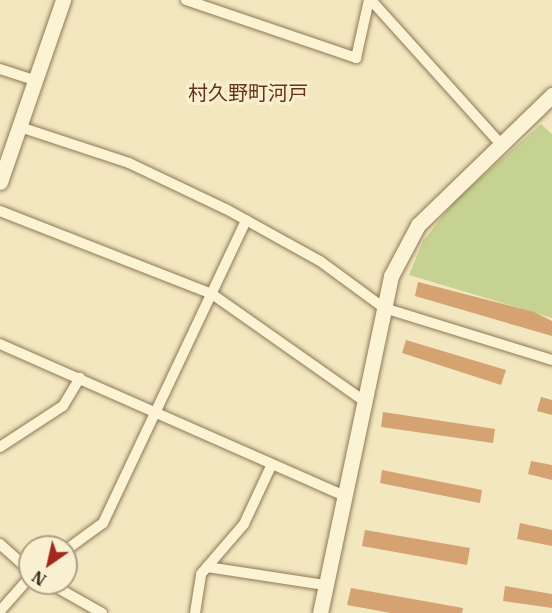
<!DOCTYPE html>
<html>
<head>
<meta charset="utf-8">
<style>
  body { margin:0 }
  #map { position:relative; width:552px; height:613px; overflow:hidden; background:#f3e7c0; font-family:"IBM Plex Serif","Noto Sans JP",serif }
  div>[style] { position:absolute }
  [style*='--x'] { left:calc(var(--x)*1px); top:calc(var(--y)*1px); width:calc(var(--w)*1px); rotate:calc(var(--a)*1deg) }
  .green>* { inset:0; background:#c6d292 }
  .building>* { inset:0; background:#d5a271 }
  .roads { filter:drop-shadow(0 0 2px #8e7856) drop-shadow(0 0 2px #8e7856) }
  .street>* { height:10px; margin:-5px; padding:0 5px; transform-origin:5px; border-radius:5px; background:#fcf3d4 }
  .secondary>* { height:15px; margin:-7.5px; padding:0 7.5px; transform-origin:7.5px; border-radius:7.5px; background:#fcf3d4 }
  span { translate:-50% -50%; white-space:nowrap; text-align:center; line-height:1.15; -webkit-text-stroke:6px #f9f0d0; paint-order:stroke }
  .quarter-label { font-size:20px; color:#6d2f16 }
  .north { position:absolute; left:18px; top:535px; width:60px; height:60px; box-sizing:border-box; background:#f9f0d0; border:2px solid #ada288; border-radius:50%; rotate:214deg; font-size:16px; font-weight:700; line-height:24px; text-align:center; color:#3c2e1c }
  .north::after { content:''; display:block; margin:auto; width:21px; height:27px; background:#a4281f; clip-path:polygon(50% 0,100% 100%,50% 72%,0 100%) }
</style>
</head>
<body>
<div id="map">
  <div class="green">
    <i style="clip-path:polygon(541px 124px,552px 134px,552px 318px,409px 275px,423px 241px,455px 201px)"></i>
  </div>
  <div class="building">
    <i style="clip-path:polygon(418px 282px,534px 312px,552px 321px,552px 336px,415px 296px)"></i>
    <i style="clip-path:polygon(406px 340px,506px 370px,501px 385px,402px 353px)"></i>
    <i style="clip-path:polygon(541px 397px,552px 400px,552px 415px,537px 411px)"></i>
    <i style="clip-path:polygon(383px 412px,495px 429px,493px 443px,381px 427px)"></i>
    <i style="clip-path:polygon(531px 461px,552px 465px,552px 480px,528px 474px)"></i>
    <i style="clip-path:polygon(382px 470px,482px 490px,480px 503px,380px 483px)"></i>
    <i style="clip-path:polygon(520px 523px,552px 530px,552px 546px,517px 539px)"></i>
    <i style="clip-path:polygon(365px 530px,470px 548px,467px 565px,362px 546px)"></i>
    <i style="clip-path:polygon(505px 586px,552px 594px,552px 608px,503px 601px)"></i>
    <i style="clip-path:polygon(351px 588px,463px 608px,462px 613px,391px 613px,347px 605px)"></i>
  </div>
  <div class="roads">
    <div class="street">
      <i style="--x:186;--y:0;--w:180;--a:18.8"></i>
      <i style="--x:356;--y:58;--w:59;--a:-77.4"></i>
      <i style="--x:371;--y:0;--w:191;--a:48"></i>
      <i style="--x:0;--y:69;--w:38;--a:18"></i>
      <i style="--x:20;--y:127;--w:115;--a:18.3"></i>
      <i style="--x:129;--y:163;--w:107;--a:25.4"></i>
      <i style="--x:226;--y:209;--w:107;--a:29"></i>
      <i style="--x:320;--y:261;--w:79;--a:36.3"></i>
      <i style="--x:384;--y:308;--w:176;--a:17.2"></i>
      <i style="--x:0;--y:211;--w:228;--a:21.4"></i>
      <i style="--x:212;--y:294;--w:184;--a:35.1"></i>
      <i style="--x:0;--y:344;--w:374;--a:23.8"></i>
      <i style="--x:0;--y:447;--w:75;--a:-33.1"></i>
      <i style="--x:63;--y:406;--w:33;--a:-59"></i>
      <i style="--x:0;--y:544;--w:40;--a:42"></i>
      <i style="--x:66;--y:550;--w:46;--a:-36.1"></i>
      <i style="--x:103;--y:523;--w:335;--a:-64.7"></i>
      <i style="--x:207;--y:567;--w:119;--a:8.7"></i>
      <i style="--x:49;--y:583;--w:61;--a:29.5"></i>
      <i style="--x:0;--y:611;--w:45;--a:-48.6"></i>
      <i style="--x:195;--y:613;--w:39;--a:-81"></i>
      <i style="--x:201;--y:574;--w:66;--a:-49.3"></i>
      <i style="--x:244;--y:524;--w:66;--a:-65"></i>
    </div>
    <div class="secondary">
      <i style="--x:0;--y:182;--w:193;--a:-70.9"></i>
      <i style="--x:320;--y:613;--w:344;--a:-78.1"></i>
      <i style="--x:391;--y:276;--w:58;--a:-62.1"></i>
      <i style="--x:418;--y:225;--w:187;--a:-44.1"></i>
    </div>
  </div>
  <div class="quarter-label">
    <span style="left:248px;top:92px">村久野町河戸</span>
  </div>
  <div class="north">N</div>
</div>
</body>
</html>
